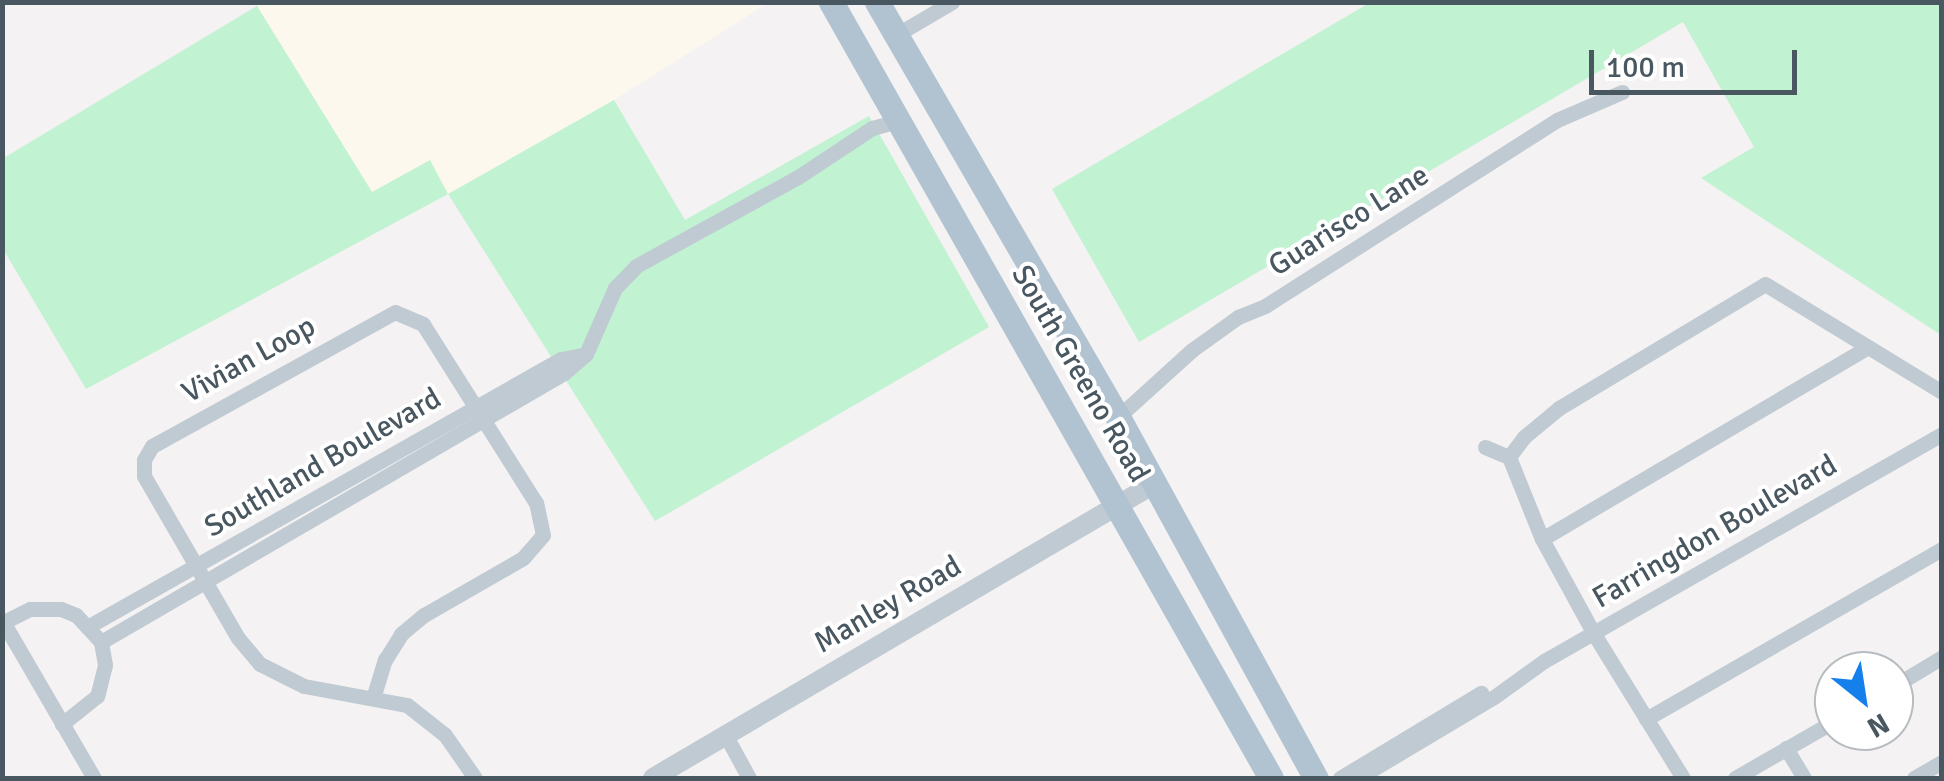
<!DOCTYPE html>
<html>
<head>
<meta charset="utf-8">
<style>
  body { margin:0 }
  #map { position:relative; width:1944px; height:781px; overflow:hidden; background:#f4f2f2; font-family:Signika,sans-serif }
  div>[style] { position:absolute }
  [style*='--x'] { left:calc(var(--x)*1px); top:calc(var(--y)*1px); width:calc(var(--w)*1px); rotate:calc(var(--a)*1deg) }
  .commercial>* { inset:0; background:#fdf8ed }
  .green>* { inset:0; background:#c1f2d1 }
  .minor>* { height:15px; margin:-7.5px; padding:0 7.5px; transform-origin:7.5px; border-radius:7.5px; background:#c0cad2 }
  .tertiary>* { height:20px; margin:-10px; padding:0 10px; transform-origin:10px; border-radius:10px; background:#c0cad2 }
  .primary>* { height:25px; margin:-12.5px; padding:0 12.5px; transform-origin:12.5px; border-radius:12.5px; background:#b1c3d1 }
  span { translate:-50% -50%; white-space:nowrap; text-align:center; line-height:1.15; -webkit-text-stroke:8px #fff; paint-order:stroke }
  .street-label { font-size:30px; color:#495761 }
  .frame { position:absolute; inset:0; border:5px solid #495761; pointer-events:none }
  .north { position:absolute; left:1814px; top:651px; width:100px; height:100px; box-sizing:border-box; background:#fff; border:2px solid #b6bcc0; border-radius:50%; rotate:150deg; font-size:28px; font-weight:700; line-height:40px; text-align:center; color:#495761 }
  .north::after { content:''; display:block; margin:auto; width:35px; height:45px; background:#157fec; clip-path:polygon(50% 0,100% 100%,50% 72%,0 100%) }
  .scale { position:absolute; left:1589px; top:50px; width:208px; height:45px; box-sizing:border-box; border:5px solid #495761; border-top:0; padding-left:12px; font-size:30px; line-height:35px; white-space:nowrap; color:#495761; -webkit-text-stroke:8px #fff; paint-order:stroke }
</style>
</head>
<body>
<div id="map">
  <div class="commercial">
    <i style="clip-path:polygon(263px 2px,768px 3px,614px 100px,448px 194px,372px 192px,257px 6px)"></i>
  </div>
  <div class="green">
    <i style="clip-path:polygon(1371px 2px,1941px 3px,1941px 335px,1701px 178px,1754px 147px,1683px 22px,1139px 342px,1052px 189px)"></i>
    <i style="clip-path:polygon(257px 6px,372px 192px,430px 160px,448px 194px,614px 100px,685px 220px,869px 116px,989px 327px,655px 521px,448px 194px,86px 389px,3px 249px,2px 159px)"></i>
  </div>
  <div class="minor">
    <i style="--x:896;--y:35;--w:65;--a:-30.5"></i>
    <i style="--x:1118;--y:417;--w:100;--a:-42.2"></i>
    <i style="--x:1192;--y:350;--w:57;--a:-35.7"></i>
    <i style="--x:1238;--y:317;--w:29;--a:-22"></i>
    <i style="--x:1265;--y:306;--w:346;--a:-32.5"></i>
    <i style="--x:1557;--y:120;--w:71;--a:-23.3"></i>
    <i style="--x:1485;--y:447;--w:26;--a:23"></i>
    <i style="--x:1509;--y:457;--w:25;--a:-53"></i>
    <i style="--x:1524;--y:437;--w:45;--a:-39.6"></i>
    <i style="--x:1559;--y:408;--w:240;--a:-31"></i>
    <i style="--x:1765;--y:284;--w:207;--a:31.4"></i>
    <i style="--x:1509;--y:457;--w:88;--a:68.1"></i>
    <i style="--x:1542;--y:539;--w:108;--a:61.3"></i>
    <i style="--x:1594;--y:634;--w:169;--a:58.3"></i>
    <i style="--x:1542;--y:539;--w:375;--a:-30.5"></i>
    <i style="--x:2;--y:620;--w:183;--a:59.8"></i>
    <i style="--x:4;--y:622;--w:29;--a:-27"></i>
    <i style="--x:30;--y:609;--w:31;--a:0"></i>
    <i style="--x:61;--y:609;--w:16;--a:22"></i>
    <i style="--x:76;--y:615;--w:37;--a:47"></i>
    <i style="--x:101;--y:642;--w:23;--a:80"></i>
    <i style="--x:105;--y:665;--w:32;--a:104"></i>
    <i style="--x:97;--y:696;--w:45;--a:141.3"></i>
    <i style="--x:89;--y:626;--w:542;--a:-29.5"></i>
    <i style="--x:561;--y:359;--w:21;--a:-11"></i>
    <i style="--x:101;--y:642;--w:535;--a:-30.16"></i>
    <i style="--x:564;--y:373;--w:29;--a:-41"></i>
    <i style="--x:586;--y:354;--w:72;--a:-66.3"></i>
    <i style="--x:615;--y:288;--w:30;--a:-46"></i>
    <i style="--x:636;--y:266;--w:185;--a:-28.8"></i>
    <i style="--x:798;--y:177;--w:89;--a:-33.5"></i>
    <i style="--x:872;--y:128;--w:28;--a:-15"></i>
    <i style="--x:1894;--y:686;--w:56;--a:-31.1"></i>
    <i style="--x:374;--y:695;--w:37;--a:-73"></i>
    <i style="--x:385;--y:660;--w:31;--a:-58"></i>
    <i style="--x:401;--y:634;--w:30;--a:-40"></i>
    <i style="--x:424;--y:615;--w:114;--a:-29.9"></i>
    <i style="--x:523;--y:558;--w:30;--a:-49"></i>
    <i style="--x:543;--y:535;--w:33;--a:-102"></i>
    <i style="--x:536;--y:503;--w:212;--a:-122.3"></i>
    <i style="--x:423;--y:324;--w:30;--a:-157"></i>
    <i style="--x:395;--y:312;--w:277;--a:151.1"></i>
    <i style="--x:152;--y:446;--w:16;--a:120"></i>
    <i style="--x:144;--y:460;--w:16;--a:90"></i>
    <i style="--x:144;--y:476;--w:187;--a:59.9"></i>
    <i style="--x:238;--y:638;--w:34;--a:50"></i>
    <i style="--x:260;--y:664;--w:49;--a:26.6"></i>
    <i style="--x:304;--y:686;--w:105;--a:10.5"></i>
    <i style="--x:407;--y:705;--w:48;--a:38.3"></i>
    <i style="--x:445;--y:735;--w:52;--a:55.1"></i>
    <i style="--x:1646;--y:719;--w:341;--a:-29.9"></i>
    <i style="--x:726;--y:736;--w:48;--a:61.3"></i>
    <i style="--x:1786;--y:748;--w:35;--a:59"></i>
    <i style="--x:1340;--y:778;--w:165;--a:-31.1"></i>
    <i style="--x:1358;--y:778;--w:158;--a:-30.8"></i>
    <i style="--x:1494;--y:697;--w:62;--a:-35.8"></i>
    <i style="--x:1544;--y:661;--w:458;--a:-29.7"></i>
    <i style="--x:1735;--y:778;--w:114;--a:-29.9"></i>
    <i style="--x:1914;--y:778;--w:32;--a:-30"></i>
  </div>
  <div class="tertiary">
    <i style="--x:653;--y:778;--w:581;--a:-30.41"></i>
  </div>
  <div class="primary">
    <i style="--x:831;--y:2;--w:892;--a:60.45"></i>
    <i style="--x:877;--y:2;--w:480;--a:59.9"></i>
    <i style="--x:1118;--y:417;--w:412;--a:61.3"></i>
  </div>
  <div class="street-label">
    <span style="left:1349px;top:221px;rotate:-32deg">Guarisco Lane</span>
    <span style="left:249px;top:360px;rotate:-29deg">Vivian Loop</span>
    <span style="left:1080px;top:374px;rotate:60deg">South Greeno Road</span>
    <span style="left:323px;top:463px;rotate:-30deg">Southland Boulevard</span>
    <span style="left:1715px;top:532px;rotate:-30deg">Farringdon Boulevard</span>
    <span style="left:888px;top:605px;rotate:-30deg">Manley Road</span>
  </div>
  <div class="frame"></div>
  <div class="north">N</div>
  <div class="scale">100 m</div>
</div>
</body>
</html>
